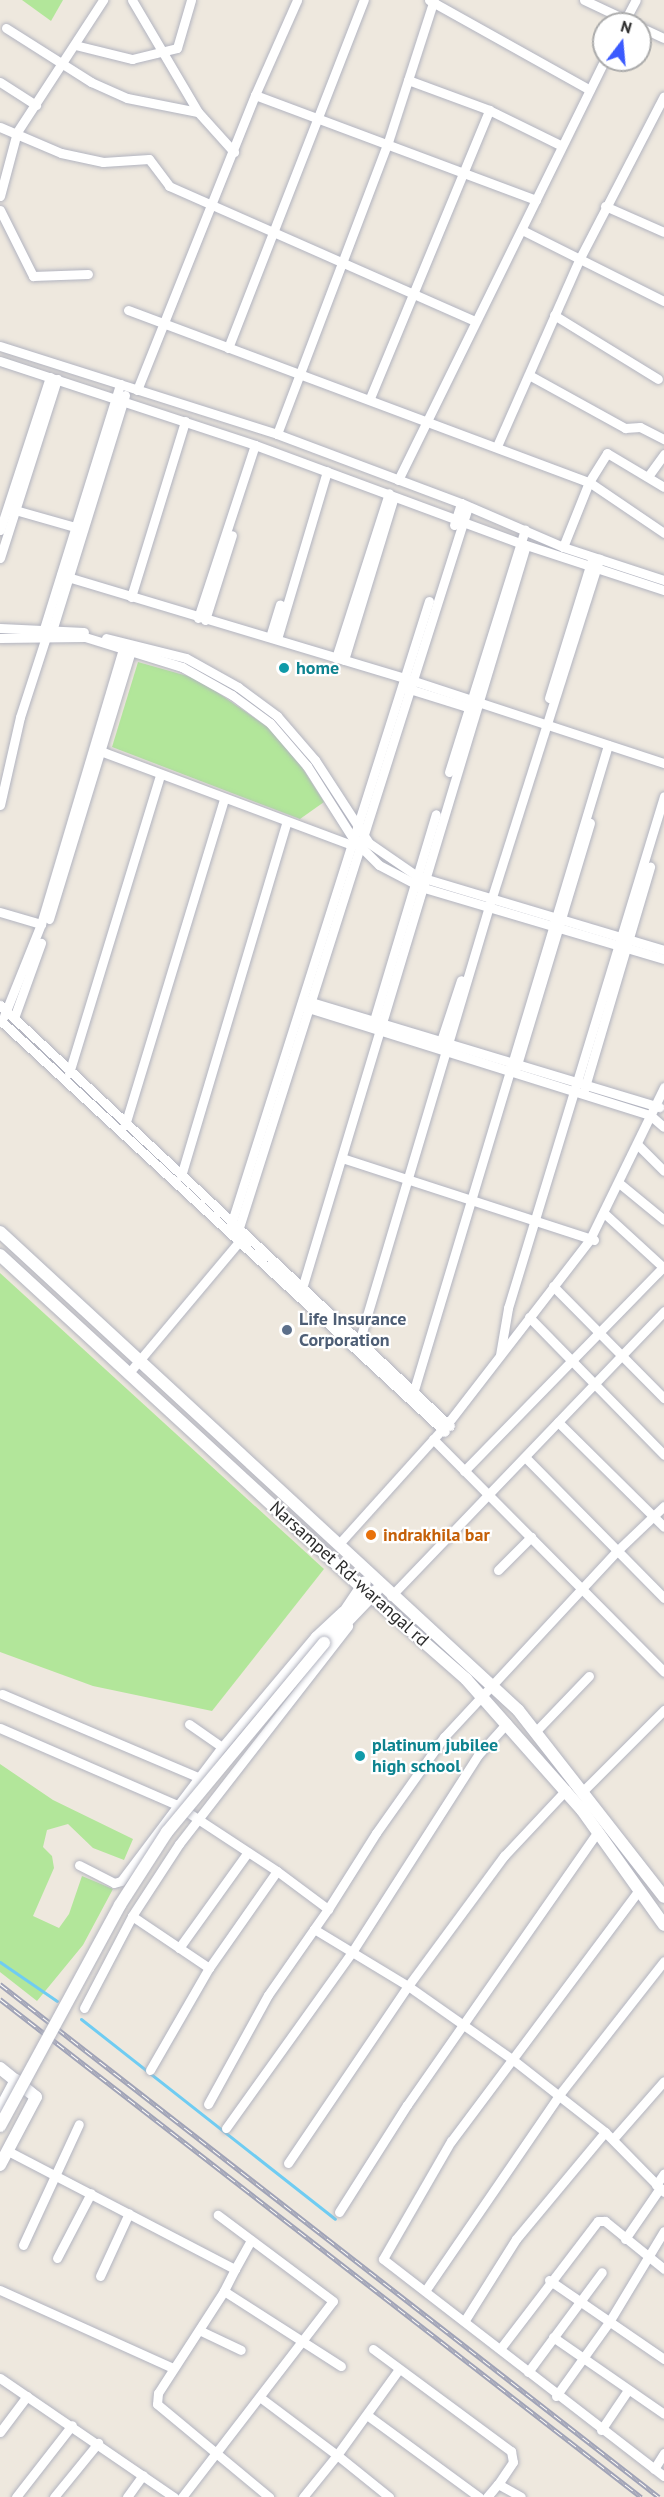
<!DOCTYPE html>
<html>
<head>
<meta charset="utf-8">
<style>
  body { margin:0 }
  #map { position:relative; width:664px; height:2497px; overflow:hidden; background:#eee8de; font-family:"PT Sans",sans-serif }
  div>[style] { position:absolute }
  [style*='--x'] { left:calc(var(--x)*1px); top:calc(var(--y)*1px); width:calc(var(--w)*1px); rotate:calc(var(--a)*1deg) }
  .green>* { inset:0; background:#b2e69a }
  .stream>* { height:3px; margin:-1.5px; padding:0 1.5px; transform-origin:1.5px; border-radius:1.5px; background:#6fccf2 }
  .roads { filter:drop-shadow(0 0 2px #b2b4c0) drop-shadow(0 0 2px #b2b4c0) }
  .street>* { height:9px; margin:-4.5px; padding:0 4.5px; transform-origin:4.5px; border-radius:4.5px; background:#fff }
  .secondary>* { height:12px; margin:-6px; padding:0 6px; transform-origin:6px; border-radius:6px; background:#fff }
  .rail>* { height:5px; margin-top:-2.5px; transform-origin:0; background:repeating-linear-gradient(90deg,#fff 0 9px,#a0a3b7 0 18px); box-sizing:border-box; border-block:2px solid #a0a3b7 }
  .bridges { filter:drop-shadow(0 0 2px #b2b4c0) drop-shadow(0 0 2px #b2b4c0) }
  .secondary-bridge>* { height:12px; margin:-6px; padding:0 6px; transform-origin:6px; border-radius:6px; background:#fff }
  .dots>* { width:16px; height:16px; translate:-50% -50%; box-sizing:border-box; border:3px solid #fff; border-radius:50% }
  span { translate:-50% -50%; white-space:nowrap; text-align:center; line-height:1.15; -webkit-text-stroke:4.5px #fff; paint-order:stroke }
  .culture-label { font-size:18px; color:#0d838f; font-weight:700 }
  .left { translate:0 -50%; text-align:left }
  .service-label { font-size:18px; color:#4e5e75; font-weight:700 }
  .food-label { font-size:18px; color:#c56008; font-weight:700 }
  .street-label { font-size:18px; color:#2c2c2c }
  .north { position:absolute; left:592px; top:12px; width:60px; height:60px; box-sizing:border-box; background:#fff; border:2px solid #ababab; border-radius:50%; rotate:16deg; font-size:16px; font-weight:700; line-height:24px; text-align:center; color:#2c2c2c }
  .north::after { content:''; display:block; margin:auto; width:21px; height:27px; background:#3b5afe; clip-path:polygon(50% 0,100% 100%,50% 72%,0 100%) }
</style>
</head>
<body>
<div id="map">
  <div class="green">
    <i style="clip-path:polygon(22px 0,63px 0,51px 21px)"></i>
    <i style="clip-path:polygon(138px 662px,198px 679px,269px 728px,301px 766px,324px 802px,300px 819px,112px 747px)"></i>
    <i style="clip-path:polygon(0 1273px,324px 1569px,212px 1711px,93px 1686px,0 1652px)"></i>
    <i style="clip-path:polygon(0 1764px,53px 1800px,133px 1839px,124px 1860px,93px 1848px,68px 1824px,47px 1830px,43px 1847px,52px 1856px,54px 1868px,33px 1916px,59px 1928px,69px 1914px,82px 1876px,113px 1889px,83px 1945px,37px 2001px,0 1972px)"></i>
  </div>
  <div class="stream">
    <i style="--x:0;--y:1962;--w:69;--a:34.4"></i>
    <i style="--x:81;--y:2019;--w:323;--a:38.2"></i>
  </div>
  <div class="roads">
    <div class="street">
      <i style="--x:132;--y:0;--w:130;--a:59.5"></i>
      <i style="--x:198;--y:112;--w:54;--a:48"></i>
      <i style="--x:429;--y:0;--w:184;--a:29.2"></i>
      <i style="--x:584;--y:0;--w:56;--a:25.2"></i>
      <i style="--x:623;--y:24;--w:27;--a:-62"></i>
      <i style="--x:640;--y:27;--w:26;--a:25"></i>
      <i style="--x:6;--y:28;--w:101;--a:32.4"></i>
      <i style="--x:91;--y:82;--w:39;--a:24"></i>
      <i style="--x:127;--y:98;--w:72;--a:11.2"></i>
      <i style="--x:75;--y:45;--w:59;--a:13.8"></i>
      <i style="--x:132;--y:59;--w:46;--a:-13.7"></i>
      <i style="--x:177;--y:48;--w:50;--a:-73.7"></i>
      <i style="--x:408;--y:80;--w:86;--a:20.3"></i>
      <i style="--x:489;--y:110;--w:79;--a:26.2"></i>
      <i style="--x:0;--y:82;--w:43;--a:32.6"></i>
      <i style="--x:255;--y:95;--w:300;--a:20.5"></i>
      <i style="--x:0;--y:127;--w:66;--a:23.1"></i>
      <i style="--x:61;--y:153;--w:43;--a:12.1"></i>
      <i style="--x:103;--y:162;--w:46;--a:-3.7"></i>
      <i style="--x:149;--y:159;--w:34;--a:53"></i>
      <i style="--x:169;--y:186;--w:334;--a:23.8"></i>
      <i style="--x:0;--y:196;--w:66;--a:-75.1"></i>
      <i style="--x:17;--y:132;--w:158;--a:-56.9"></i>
      <i style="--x:605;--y:206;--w:64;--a:23.8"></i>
      <i style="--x:0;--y:210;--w:74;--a:63.4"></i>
      <i style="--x:33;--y:276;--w:55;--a:-2.1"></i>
      <i style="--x:522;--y:230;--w:159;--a:26.6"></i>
      <i style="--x:128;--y:310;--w:492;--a:20.5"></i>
      <i style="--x:589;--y:482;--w:91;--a:34.2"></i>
      <i style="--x:554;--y:315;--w:122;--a:31.6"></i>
      <i style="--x:0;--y:346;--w:291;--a:17.6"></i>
      <i style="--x:277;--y:434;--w:197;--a:20.6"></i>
      <i style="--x:461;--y:503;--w:111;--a:23.3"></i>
      <i style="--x:563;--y:547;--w:106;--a:18.1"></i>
      <i style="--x:228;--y:348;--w:374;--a:-68.7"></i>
      <i style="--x:0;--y:361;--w:268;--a:18.2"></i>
      <i style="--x:255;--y:445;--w:283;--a:20.3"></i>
      <i style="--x:520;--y:543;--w:151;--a:18.1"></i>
      <i style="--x:529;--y:375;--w:110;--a:28.9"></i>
      <i style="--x:625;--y:428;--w:15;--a:-4"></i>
      <i style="--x:640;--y:427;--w:27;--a:27"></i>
      <i style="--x:137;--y:390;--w:318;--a:-68.2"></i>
      <i style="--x:255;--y:95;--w:104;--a:-66.1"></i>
      <i style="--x:370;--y:398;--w:312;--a:-67.5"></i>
      <i style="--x:277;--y:434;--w:312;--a:-69.2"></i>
      <i style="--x:388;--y:142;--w:149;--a:-72.1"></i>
      <i style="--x:497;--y:446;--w:206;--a:-66.2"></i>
      <i style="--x:580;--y:258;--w:182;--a:-62.6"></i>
      <i style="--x:649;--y:475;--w:26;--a:-54"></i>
      <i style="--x:398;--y:480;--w:468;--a:-63.8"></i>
      <i style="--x:8;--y:508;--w:70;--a:15.8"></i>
      <i style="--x:454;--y:525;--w:23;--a:-72"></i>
      <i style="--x:0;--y:530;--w:161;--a:-71.9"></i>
      <i style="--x:563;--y:547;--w:70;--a:-68.2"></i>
      <i style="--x:589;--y:482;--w:34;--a:-58"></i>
      <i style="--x:607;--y:453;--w:66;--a:30.8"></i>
      <i style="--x:0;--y:558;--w:188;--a:-72.3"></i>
      <i style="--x:61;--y:575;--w:359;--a:16.7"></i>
      <i style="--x:405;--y:678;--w:273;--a:18.2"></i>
      <i style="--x:131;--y:597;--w:184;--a:-72.9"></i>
      <i style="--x:198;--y:618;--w:182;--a:-71.8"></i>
      <i style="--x:205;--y:620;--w:89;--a:-72.4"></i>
      <i style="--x:0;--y:628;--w:84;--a:2.7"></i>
      <i style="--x:52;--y:631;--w:247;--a:-72.8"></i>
      <i style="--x:42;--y:635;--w:263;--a:-72.7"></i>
      <i style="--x:270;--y:637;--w:34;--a:-73"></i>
      <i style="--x:0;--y:638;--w:85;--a:-0.7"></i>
      <i style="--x:85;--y:637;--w:102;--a:17.2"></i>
      <i style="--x:182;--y:667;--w:57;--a:29.2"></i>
      <i style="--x:232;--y:695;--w:47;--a:36.4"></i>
      <i style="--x:270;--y:723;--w:57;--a:49.3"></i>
      <i style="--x:307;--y:766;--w:88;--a:57.6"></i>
      <i style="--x:354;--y:840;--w:35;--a:45"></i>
      <i style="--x:379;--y:865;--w:47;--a:27.6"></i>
      <i style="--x:421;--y:887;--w:253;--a:16.5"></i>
      <i style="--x:106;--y:638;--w:82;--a:14"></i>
      <i style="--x:186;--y:658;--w:60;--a:29.1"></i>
      <i style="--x:238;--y:687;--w:49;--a:36.6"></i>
      <i style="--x:277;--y:716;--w:58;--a:49.2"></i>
      <i style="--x:315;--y:760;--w:99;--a:57"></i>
      <i style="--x:369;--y:843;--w:58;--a:34.5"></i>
      <i style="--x:417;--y:876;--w:258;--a:16.7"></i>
      <i style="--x:277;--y:639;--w:175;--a:-73.4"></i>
      <i style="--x:336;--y:658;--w:173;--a:-72.2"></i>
      <i style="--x:344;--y:660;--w:167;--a:-73"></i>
      <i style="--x:403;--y:687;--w:73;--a:17.4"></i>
      <i style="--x:549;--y:698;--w:142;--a:-72.8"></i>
      <i style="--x:103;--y:752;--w:266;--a:20.5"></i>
      <i style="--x:449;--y:772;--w:254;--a:-72.6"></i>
      <i style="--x:0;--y:805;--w:90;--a:-77.2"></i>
      <i style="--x:20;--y:717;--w:81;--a:-72"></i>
      <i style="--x:0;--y:912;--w:43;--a:16.3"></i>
      <i style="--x:49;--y:919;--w:280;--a:-73"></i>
      <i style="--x:308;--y:1001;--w:367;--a:16.8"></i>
      <i style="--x:0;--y:1005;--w:616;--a:43.09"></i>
      <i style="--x:305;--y:1007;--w:362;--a:17.4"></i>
      <i style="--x:650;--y:1115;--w:18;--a:41"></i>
      <i style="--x:4;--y:1016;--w:99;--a:-68.1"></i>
      <i style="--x:41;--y:924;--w:287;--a:-73.4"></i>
      <i style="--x:14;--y:1018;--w:80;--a:-70.2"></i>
      <i style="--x:0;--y:1020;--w:606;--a:42.79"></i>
      <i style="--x:372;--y:1027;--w:222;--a:-73.3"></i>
      <i style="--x:441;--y:1041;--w:64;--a:-71.8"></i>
      <i style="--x:516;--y:1068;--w:256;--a:-73.2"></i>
      <i style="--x:69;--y:1073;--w:312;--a:-73"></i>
      <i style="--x:584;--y:1090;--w:233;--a:-73.5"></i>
      <i style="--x:125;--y:1125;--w:341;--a:-73.1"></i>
      <i style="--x:637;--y:1144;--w:38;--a:45"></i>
      <i style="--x:342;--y:1158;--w:265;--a:18"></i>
      <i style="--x:181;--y:1176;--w:370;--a:-73.4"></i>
      <i style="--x:619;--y:1183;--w:58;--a:39.4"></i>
      <i style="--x:604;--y:1213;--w:81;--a:42.5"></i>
      <i style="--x:229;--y:1231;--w:661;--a:-72.39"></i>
      <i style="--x:236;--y:1237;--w:766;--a:-72.37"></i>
      <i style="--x:553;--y:1286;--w:158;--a:45.3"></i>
      <i style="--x:300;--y:1295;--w:783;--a:-73.23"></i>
      <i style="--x:529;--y:1317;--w:193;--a:45.6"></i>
      <i style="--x:357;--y:1349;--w:472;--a:-73.4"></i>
      <i style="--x:492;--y:897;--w:355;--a:-72.4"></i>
      <i style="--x:500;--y:1355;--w:48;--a:-80.3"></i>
      <i style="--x:508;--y:1308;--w:535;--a:-73.05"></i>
      <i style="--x:128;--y:1374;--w:179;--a:-50"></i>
      <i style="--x:411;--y:1400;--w:684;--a:-73.26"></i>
      <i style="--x:558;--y:1422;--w:149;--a:44.7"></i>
      <i style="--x:433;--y:1439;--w:328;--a:45.2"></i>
      <i style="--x:525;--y:1457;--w:198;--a:45.4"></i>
      <i style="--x:464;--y:1471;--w:286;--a:-45.7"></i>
      <i style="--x:338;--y:1545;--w:164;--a:-48"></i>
      <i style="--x:448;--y:1423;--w:232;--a:-52.3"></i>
      <i style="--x:590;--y:1239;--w:169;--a:-64"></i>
      <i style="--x:498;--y:1570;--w:47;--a:-45"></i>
      <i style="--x:391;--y:1596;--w:395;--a:-46.2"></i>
      <i style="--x:2;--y:1694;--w:213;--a:23"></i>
      <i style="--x:189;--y:1724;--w:40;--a:34.9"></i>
      <i style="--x:0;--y:1728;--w:191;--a:23.5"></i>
      <i style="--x:175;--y:1804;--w:122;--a:33.3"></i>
      <i style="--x:277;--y:1871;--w:64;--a:36.7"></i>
      <i style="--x:328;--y:1909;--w:24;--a:125"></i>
      <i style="--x:314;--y:1929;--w:110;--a:31.2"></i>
      <i style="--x:408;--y:1986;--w:127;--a:35.1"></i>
      <i style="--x:512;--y:2059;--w:118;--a:38.1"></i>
      <i style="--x:605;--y:2132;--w:84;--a:45.5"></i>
      <i style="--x:537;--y:1730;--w:75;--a:-46.1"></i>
      <i style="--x:583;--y:1791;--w:115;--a:-45"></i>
      <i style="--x:79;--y:1865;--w:39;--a:27"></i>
      <i style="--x:114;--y:1883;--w:7;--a:-16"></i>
      <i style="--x:121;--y:1881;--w:168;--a:-53"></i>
      <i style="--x:222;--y:1747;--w:145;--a:-50"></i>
      <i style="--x:315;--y:1636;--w:37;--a:-43"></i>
      <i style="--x:639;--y:1890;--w:314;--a:126.8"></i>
      <i style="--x:451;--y:2141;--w:136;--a:120"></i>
      <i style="--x:383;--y:2259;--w:355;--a:37.7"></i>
      <i style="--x:328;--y:1909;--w:90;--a:-57.7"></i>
      <i style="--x:376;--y:1833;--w:118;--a:-54.7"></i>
      <i style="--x:444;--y:1737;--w:254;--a:-47.1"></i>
      <i style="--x:617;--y:1551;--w:65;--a:-43.8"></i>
      <i style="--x:132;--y:1916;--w:93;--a:34"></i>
      <i style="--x:179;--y:1948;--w:118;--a:-54.3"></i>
      <i style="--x:84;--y:2008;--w:104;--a:-62.4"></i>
      <i style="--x:132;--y:1916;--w:86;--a:-56.9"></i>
      <i style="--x:179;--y:1844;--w:276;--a:-52.2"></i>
      <i style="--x:150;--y:2070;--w:118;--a:-60"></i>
      <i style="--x:209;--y:1968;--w:118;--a:-55"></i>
      <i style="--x:208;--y:2104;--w:124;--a:-61.2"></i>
      <i style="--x:268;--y:1995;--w:80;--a:-55.1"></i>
      <i style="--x:226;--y:2128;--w:216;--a:-54.4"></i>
      <i style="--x:352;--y:1952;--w:234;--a:-57.4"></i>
      <i style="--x:478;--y:1755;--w:43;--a:-47.8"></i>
      <i style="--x:613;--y:2139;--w:77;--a:-48.7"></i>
      <i style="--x:8;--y:2151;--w:256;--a:27.5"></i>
      <i style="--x:235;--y:2269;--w:25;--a:117"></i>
      <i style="--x:224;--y:2291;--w:139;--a:32.7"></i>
      <i style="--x:288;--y:2163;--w:214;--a:-55.9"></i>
      <i style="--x:408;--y:1986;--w:162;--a:-53.6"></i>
      <i style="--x:504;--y:1856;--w:91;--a:-46.8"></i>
      <i style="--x:656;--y:2185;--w:14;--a:-56"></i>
      <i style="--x:339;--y:2212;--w:127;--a:-57.6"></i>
      <i style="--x:407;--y:2105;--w:332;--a:-55.1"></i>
      <i style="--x:625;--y:2239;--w:62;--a:-55.5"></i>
      <i style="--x:23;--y:2245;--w:133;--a:-65.2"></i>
      <i style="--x:57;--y:2258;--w:73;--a:-62.4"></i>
      <i style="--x:235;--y:2269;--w:33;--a:-61"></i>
      <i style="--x:100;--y:2276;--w:69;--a:-65.3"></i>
      <i style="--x:549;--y:2280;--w:140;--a:34.5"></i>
      <i style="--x:0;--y:2290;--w:190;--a:24.3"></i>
      <i style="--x:224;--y:2291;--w:121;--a:122.9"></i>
      <i style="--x:158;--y:2393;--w:11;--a:95"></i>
      <i style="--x:157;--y:2404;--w:146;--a:39.7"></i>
      <i style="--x:425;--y:2291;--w:237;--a:-55.6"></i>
      <i style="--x:559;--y:2095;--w:170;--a:-51.9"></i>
      <i style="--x:465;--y:2320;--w:96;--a:-57.8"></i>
      <i style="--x:516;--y:2239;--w:139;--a:-50.2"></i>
      <i style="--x:201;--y:2331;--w:44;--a:25.4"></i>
      <i style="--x:553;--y:2337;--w:135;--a:34.7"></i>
      <i style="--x:373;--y:2349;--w:172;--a:36.5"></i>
      <i style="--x:511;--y:2451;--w:11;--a:80"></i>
      <i style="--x:513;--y:2462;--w:27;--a:124"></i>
      <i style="--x:498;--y:2484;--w:26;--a:29"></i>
      <i style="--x:500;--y:2349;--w:161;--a:-52.6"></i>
      <i style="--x:598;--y:2221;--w:7;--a:0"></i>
      <i style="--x:605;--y:2221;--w:76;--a:39.1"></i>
      <i style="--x:528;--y:2372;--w:124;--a:-53.5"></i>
      <i style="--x:0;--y:2378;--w:211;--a:34.4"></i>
      <i style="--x:556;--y:2396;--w:91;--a:-54.4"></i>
      <i style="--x:609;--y:2322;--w:106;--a:-58.9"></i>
      <i style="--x:261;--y:2398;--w:95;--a:36.9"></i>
      <i style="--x:337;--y:2455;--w:106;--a:-54.2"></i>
      <i style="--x:367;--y:2415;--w:139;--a:36.2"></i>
      <i style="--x:601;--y:2430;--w:48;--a:-56"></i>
      <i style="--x:0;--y:2432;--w:45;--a:-53.1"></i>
      <i style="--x:654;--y:2469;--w:19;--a:-58"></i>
      <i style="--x:16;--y:2497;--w:91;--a:-52.1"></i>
      <i style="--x:54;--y:2497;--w:70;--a:-50.8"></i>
      <i style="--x:127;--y:2497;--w:27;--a:-54"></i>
      <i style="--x:182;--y:2497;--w:247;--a:-52.4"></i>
      <i style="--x:333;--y:2301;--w:144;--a:-143.2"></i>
      <i style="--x:303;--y:2497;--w:54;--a:-51"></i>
      <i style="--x:337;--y:2455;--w:67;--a:38.9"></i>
      <i style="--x:487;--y:2497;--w:17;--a:-50"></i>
    </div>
    <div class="secondary">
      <i style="--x:0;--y:1232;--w:705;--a:42.7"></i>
      <i style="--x:518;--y:1710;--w:237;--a:52"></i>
      <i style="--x:0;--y:1255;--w:490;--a:42.6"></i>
      <i style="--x:361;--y:1587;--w:140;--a:41.2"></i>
      <i style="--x:466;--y:1679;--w:175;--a:48.5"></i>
      <i style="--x:582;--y:1810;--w:141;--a:54.5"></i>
      <i style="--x:332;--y:1637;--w:64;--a:-46.3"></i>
      <i style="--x:324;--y:1643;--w:73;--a:-56.1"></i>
      <i style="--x:0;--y:2068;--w:46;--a:38.9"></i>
      <i style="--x:36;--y:2097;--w:77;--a:117.9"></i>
      <i style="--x:0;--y:2110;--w:34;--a:-62"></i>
    </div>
  </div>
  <div class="rail">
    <i style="--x:0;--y:1984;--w:835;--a:37.9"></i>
    <i style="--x:0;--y:1999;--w:812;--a:37.84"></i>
  </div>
  <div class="bridges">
    <div class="secondary-bridge">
      <i style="--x:0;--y:2126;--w:251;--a:-61.5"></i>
      <i style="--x:120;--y:1905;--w:87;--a:-57.2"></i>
      <i style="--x:167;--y:1832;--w:246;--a:-50.3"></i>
    </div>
  </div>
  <div class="dots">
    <i style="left:284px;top:668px;background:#0f9aa8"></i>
    <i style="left:287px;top:1330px;background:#5c6f8a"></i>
    <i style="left:371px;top:1535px;background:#e8710a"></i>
    <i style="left:360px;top:1756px;background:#0f9aa8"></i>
  </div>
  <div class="culture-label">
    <span class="left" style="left:296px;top:668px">home</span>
    <span class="left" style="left:372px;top:1756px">platinum jubilee<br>high school</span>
  </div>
  <div class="service-label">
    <span class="left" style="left:299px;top:1330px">Life Insurance<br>Corporation</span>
  </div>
  <div class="food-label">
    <span class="left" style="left:383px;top:1535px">indrakhila bar</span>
  </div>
  <div class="street-label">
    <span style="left:349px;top:1574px;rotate:42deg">Narsampet Rd-warangal rd</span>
  </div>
  <div class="north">N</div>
</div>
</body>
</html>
